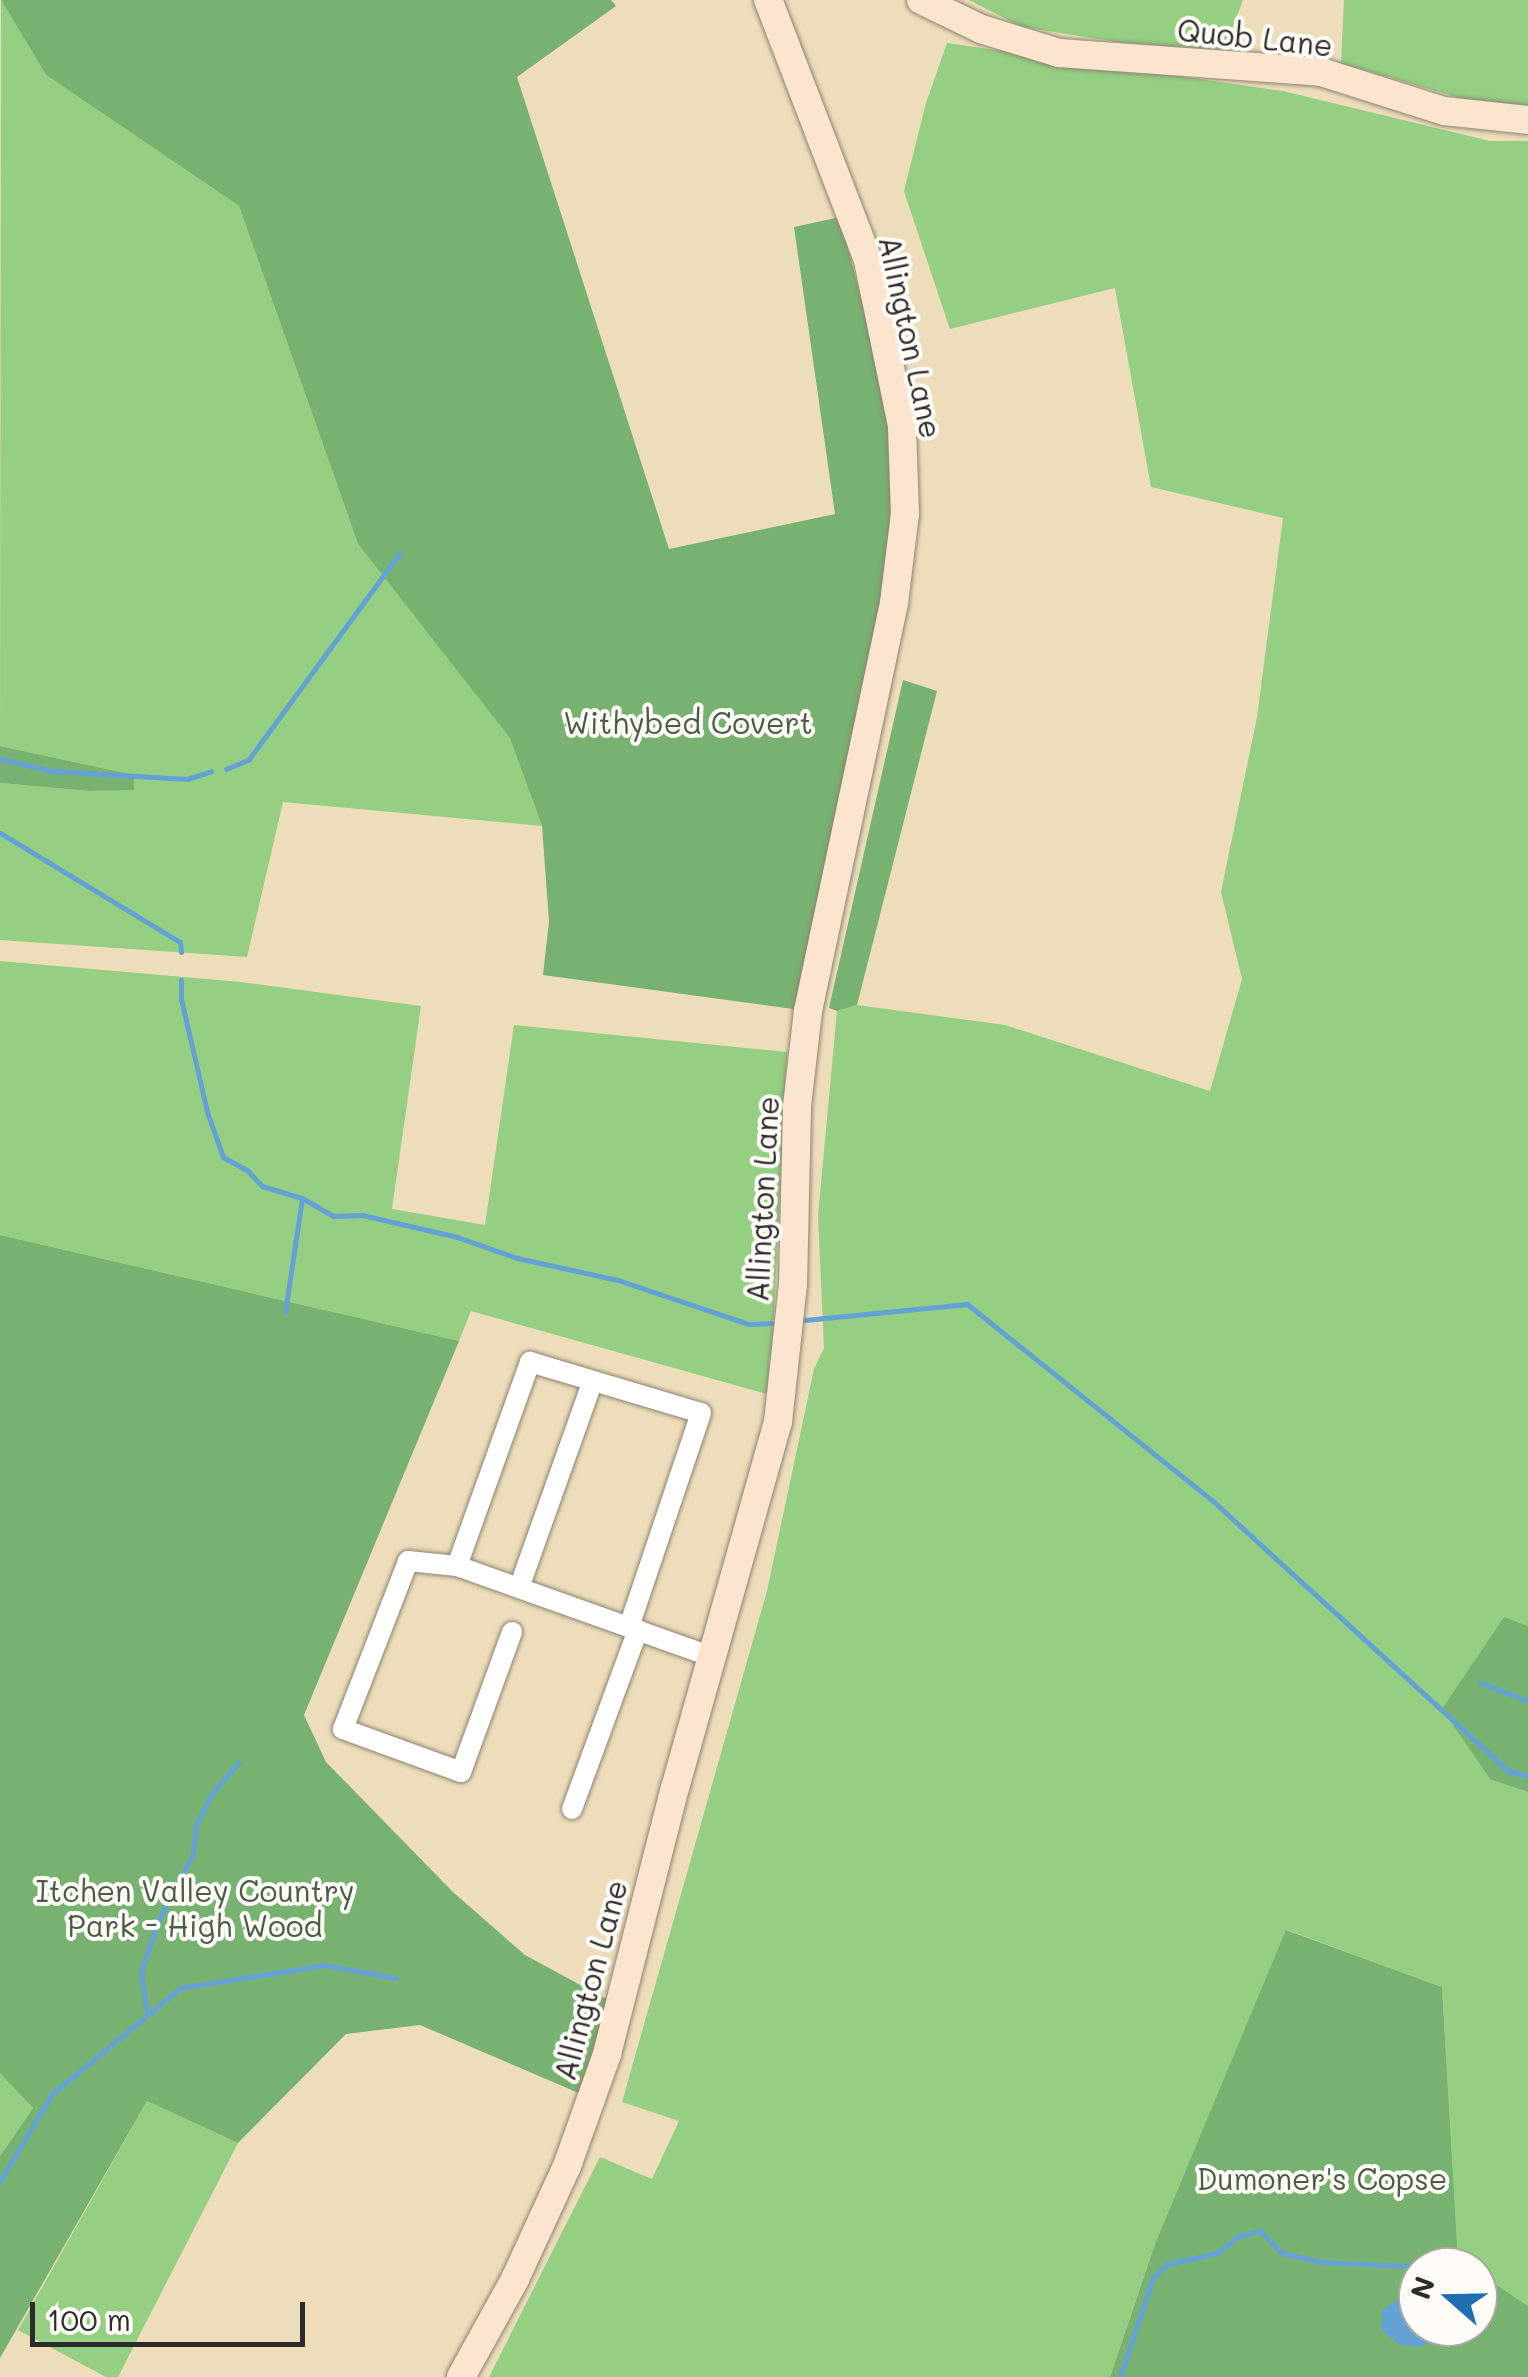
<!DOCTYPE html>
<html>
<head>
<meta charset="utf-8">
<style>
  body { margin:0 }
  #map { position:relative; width:1528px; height:2377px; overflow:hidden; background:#edb; font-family:Mali,sans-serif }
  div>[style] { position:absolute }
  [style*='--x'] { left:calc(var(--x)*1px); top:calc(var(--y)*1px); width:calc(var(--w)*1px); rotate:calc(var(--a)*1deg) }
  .green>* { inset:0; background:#95cf82 }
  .forest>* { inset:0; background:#78b270 }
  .water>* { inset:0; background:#64a2d6 }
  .stream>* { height:5px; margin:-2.5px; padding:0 2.5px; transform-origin:2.5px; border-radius:2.5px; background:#64a2d6 }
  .roads { filter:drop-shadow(0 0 2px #8c8473) drop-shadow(0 0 2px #8c8473) }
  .street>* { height:20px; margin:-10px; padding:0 10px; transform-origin:10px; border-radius:10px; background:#fff }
  .secondary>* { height:28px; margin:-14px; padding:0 14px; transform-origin:14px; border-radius:14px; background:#fce5cf }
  span { translate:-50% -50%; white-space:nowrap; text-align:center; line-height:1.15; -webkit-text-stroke:8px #fdfcf7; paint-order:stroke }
  .street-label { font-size:30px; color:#2b2b2b }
  .park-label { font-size:30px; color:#4b5c45 }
  .north { position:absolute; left:1398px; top:2247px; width:100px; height:100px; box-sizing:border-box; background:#fdfcf7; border:2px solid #a9a8a5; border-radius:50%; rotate:290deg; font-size:28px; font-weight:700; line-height:40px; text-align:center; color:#2b2b2b }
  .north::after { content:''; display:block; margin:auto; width:35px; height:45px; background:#1f6fb2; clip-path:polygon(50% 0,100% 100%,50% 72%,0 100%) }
  .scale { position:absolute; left:30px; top:2302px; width:275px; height:45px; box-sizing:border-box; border:5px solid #2b2b2b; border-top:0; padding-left:12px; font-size:30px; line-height:35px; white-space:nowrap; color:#2b2b2b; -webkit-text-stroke:8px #fdfcf7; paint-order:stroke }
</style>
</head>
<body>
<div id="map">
  <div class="green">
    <i style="clip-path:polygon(1px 0,46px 75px,239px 206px,358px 544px,510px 737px,542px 826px,283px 802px,247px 957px,0 940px,0 783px,89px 791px,134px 789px,133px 775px,0 746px)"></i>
    <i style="clip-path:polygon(969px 0,1243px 0,1224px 50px,1124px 43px,1022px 27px)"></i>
    <i style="clip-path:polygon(1344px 0,1528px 0,1528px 110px,1501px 110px,1341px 63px)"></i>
    <i style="clip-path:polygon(947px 43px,1283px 91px,1490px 141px,1528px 141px,1528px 1626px,1503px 1617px,1491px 1780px,1528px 1792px,1528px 2306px,1478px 2272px,1478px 2267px,1458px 2258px,1442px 1987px,1287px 1930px,1155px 2244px,1110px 2377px,489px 2377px,600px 2157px,652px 2179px,679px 2121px,622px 2102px,767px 1591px,814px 1369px,824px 1348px,818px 1216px,837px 1011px,857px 1005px,1005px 1025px,1210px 1091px,1242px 979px,1221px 892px,1257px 717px,1283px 518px,1151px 487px,1115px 288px,950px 329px,904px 191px,926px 103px)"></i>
    <i style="clip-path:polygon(0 961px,241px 982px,421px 1006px,392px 1209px,485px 1225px,514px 1025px,787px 1052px,770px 1395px,471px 1311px,459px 1341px,0 1235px)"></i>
    <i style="clip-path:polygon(2px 2072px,33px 2108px,0 2156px,0 2073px)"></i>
    <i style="clip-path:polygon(147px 2101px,238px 2143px,118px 2377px,106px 2377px,18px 2330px)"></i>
  </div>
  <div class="forest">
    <i style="clip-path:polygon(1px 0,611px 0,616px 6px,517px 77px,669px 549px,835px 514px,794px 227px,840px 217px,893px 422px,888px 603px,808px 1011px,543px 975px,549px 921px,542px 826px,510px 738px,358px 544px,239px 206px,46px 75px)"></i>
    <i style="clip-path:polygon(903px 680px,937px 691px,857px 1005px,837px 1011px,829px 1008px)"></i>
    <i style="clip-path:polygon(0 746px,134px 775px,134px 790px,89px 791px,0 783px)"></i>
    <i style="clip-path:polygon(0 1235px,459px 1341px,304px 1715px,326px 1762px,453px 1892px,525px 1955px,608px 2000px,581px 2094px,420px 2025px,346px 2034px,238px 2143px,147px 2101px,0 2358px,0 2156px,33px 2108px,0 2073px)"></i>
    <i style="clip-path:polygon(1504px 1617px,1528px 1626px,1528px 1792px,1491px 1780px,1442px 1709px)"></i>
    <i style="clip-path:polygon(1286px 1930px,1442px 1987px,1458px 2258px,1471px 2267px,1418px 2267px,1418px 2327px,1478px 2327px,1478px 2272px,1528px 2306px,1528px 2377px,1110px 2377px,1155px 2244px)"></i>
  </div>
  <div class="water">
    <i style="clip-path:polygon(1418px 2296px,1418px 2327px,1441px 2327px,1437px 2337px,1420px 2347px,1400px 2345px,1382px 2331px,1382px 2310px,1400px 2298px)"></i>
  </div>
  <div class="stream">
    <i style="--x:0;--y:759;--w:54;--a:12.8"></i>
    <i style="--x:53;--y:771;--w:134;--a:3.4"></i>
    <i style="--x:187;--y:779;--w:25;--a:-18"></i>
    <i style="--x:226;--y:769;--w:25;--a:-23"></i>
    <i style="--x:249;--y:759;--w:255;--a:-53.8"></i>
    <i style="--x:0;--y:833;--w:210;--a:31.2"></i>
    <i style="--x:180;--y:942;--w:10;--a:84"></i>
    <i style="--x:181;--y:980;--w:19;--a:90"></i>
    <i style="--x:181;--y:999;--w:116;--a:77"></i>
    <i style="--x:207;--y:1112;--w:48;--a:70.4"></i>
    <i style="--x:223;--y:1157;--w:29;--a:29"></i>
    <i style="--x:248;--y:1171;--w:21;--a:47"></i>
    <i style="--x:262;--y:1186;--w:42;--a:16.7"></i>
    <i style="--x:302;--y:1198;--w:36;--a:30"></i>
    <i style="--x:333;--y:1216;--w:29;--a:-2"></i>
    <i style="--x:362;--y:1215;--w:98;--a:13"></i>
    <i style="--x:457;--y:1237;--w:64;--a:19.3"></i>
    <i style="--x:517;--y:1258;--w:103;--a:12.3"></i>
    <i style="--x:618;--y:1280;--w:138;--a:18.6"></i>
    <i style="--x:749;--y:1324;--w:23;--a:-2"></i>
    <i style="--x:285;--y:1312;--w:115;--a:-81.5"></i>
    <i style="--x:805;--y:1320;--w:163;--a:-5.6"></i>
    <i style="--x:967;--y:1304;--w:318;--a:38.7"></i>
    <i style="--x:1215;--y:1503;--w:397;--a:42.4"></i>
    <i style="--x:1508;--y:1771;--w:21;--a:14"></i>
    <i style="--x:1481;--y:1683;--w:50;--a:21"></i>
    <i style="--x:147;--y:2014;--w:43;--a:-97.9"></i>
    <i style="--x:141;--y:1971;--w:57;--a:-70.6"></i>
    <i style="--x:160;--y:1917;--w:71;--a:-62.4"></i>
    <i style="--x:193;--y:1854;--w:29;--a:-84"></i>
    <i style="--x:196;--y:1825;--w:36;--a:-63"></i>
    <i style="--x:212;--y:1793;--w:40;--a:-49"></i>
    <i style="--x:0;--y:2181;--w:101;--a:-59.1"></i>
    <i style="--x:52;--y:2094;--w:166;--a:-39.6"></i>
    <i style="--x:180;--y:1988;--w:147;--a:-9"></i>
    <i style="--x:325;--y:1965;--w:72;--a:10.4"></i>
    <i style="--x:1478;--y:2288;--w:4;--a:14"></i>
    <i style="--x:1120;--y:2377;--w:104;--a:-71.6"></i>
    <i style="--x:1153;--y:2278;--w:20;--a:-45"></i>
    <i style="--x:1167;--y:2264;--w:52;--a:-12.2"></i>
    <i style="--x:1218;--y:2253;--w:25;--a:-40"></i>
    <i style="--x:1237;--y:2237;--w:24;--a:-15"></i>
    <i style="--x:1260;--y:2231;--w:31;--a:45"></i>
    <i style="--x:1282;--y:2253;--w:39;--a:13"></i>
    <i style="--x:1320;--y:2262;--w:111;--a:2.6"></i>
  </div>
  <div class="roads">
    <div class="street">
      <i style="--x:457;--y:1566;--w:217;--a:-70.3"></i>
      <i style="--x:530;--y:1362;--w:178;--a:16.6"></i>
      <i style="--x:701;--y:1413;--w:226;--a:108.6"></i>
      <i style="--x:519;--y:1588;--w:218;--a:-70.4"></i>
      <i style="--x:512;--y:1632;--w:149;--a:110"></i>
      <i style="--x:461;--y:1772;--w:126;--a:-160"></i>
      <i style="--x:343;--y:1729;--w:180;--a:-68.8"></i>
      <i style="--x:408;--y:1561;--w:49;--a:5.8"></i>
      <i style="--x:457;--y:1566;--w:269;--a:19.6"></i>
      <i style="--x:572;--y:1809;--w:191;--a:-69.8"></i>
    </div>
    <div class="secondary">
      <i style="--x:921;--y:0;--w:67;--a:25.8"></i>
      <i style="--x:981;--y:29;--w:82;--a:17.1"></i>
      <i style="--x:1059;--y:53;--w:263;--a:4.1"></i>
      <i style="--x:1321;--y:72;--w:129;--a:17.6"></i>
      <i style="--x:1444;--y:111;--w:84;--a:6.1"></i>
      <i style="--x:461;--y:2377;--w:112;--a:-61.1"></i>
      <i style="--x:515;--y:2279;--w:124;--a:-65.3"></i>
      <i style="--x:567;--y:2166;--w:119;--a:-70.3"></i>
      <i style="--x:607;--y:2054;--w:275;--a:-75.7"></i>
      <i style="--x:675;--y:1788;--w:380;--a:-74.3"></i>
      <i style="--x:778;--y:1422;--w:138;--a:-83.8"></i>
      <i style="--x:793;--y:1285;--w:179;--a:-88.7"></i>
      <i style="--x:797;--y:1106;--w:96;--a:-83.4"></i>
      <i style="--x:808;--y:1011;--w:417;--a:-78.1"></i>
      <i style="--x:894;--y:603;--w:90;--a:-83"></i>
      <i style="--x:905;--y:514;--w:88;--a:-92"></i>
      <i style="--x:902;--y:426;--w:169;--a:-101.6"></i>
      <i style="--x:868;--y:260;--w:279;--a:-111"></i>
    </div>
  </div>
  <div class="street-label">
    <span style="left:1255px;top:37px;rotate:6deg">Quob Lane</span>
    <span style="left:911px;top:337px;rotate:78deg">Allington Lane</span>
    <span style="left:762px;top:1199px;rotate:-87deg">Allington Lane</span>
    <span style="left:590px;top:1980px;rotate:-75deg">Allington Lane</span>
  </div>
  <div class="park-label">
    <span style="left:688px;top:722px">Withybed Covert</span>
    <span style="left:195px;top:1907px">Itchen Valley Country<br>Park - High Wood</span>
    <span style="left:1322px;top:2178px">Dumoner's Copse</span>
  </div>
  <div class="north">N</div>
  <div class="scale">100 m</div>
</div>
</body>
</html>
